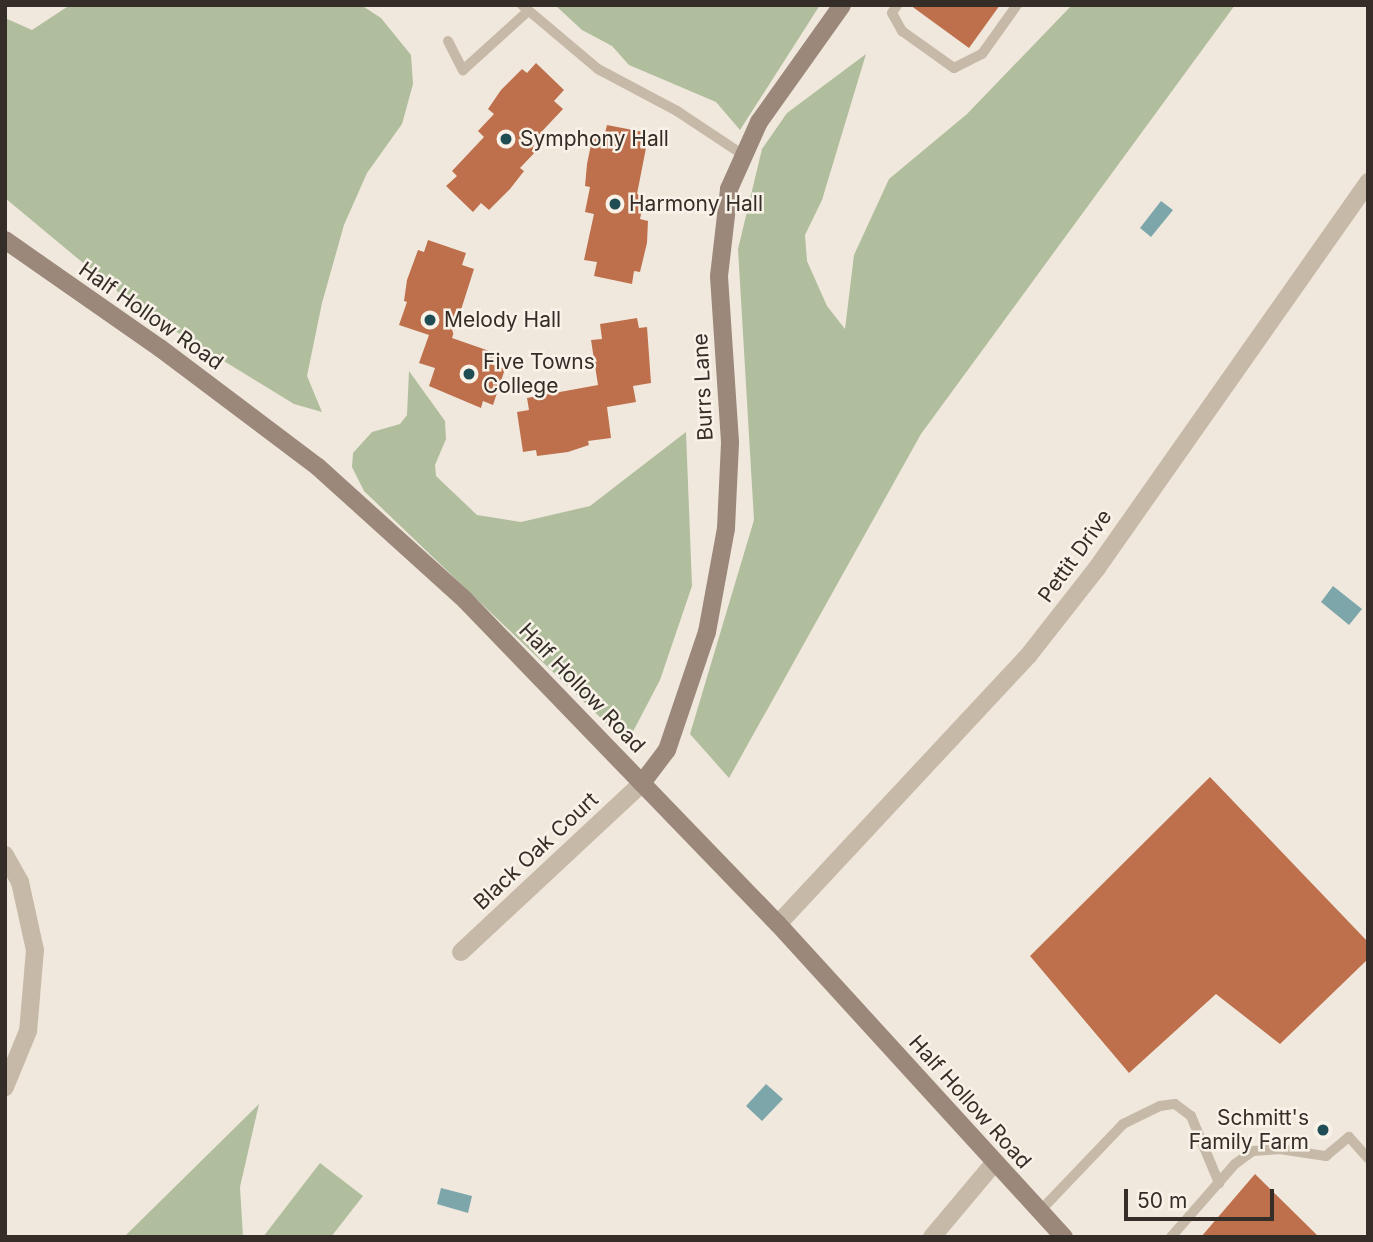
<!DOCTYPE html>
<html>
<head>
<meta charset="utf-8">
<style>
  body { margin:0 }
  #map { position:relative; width:1373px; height:1242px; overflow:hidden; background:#f0e8dc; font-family:Inter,sans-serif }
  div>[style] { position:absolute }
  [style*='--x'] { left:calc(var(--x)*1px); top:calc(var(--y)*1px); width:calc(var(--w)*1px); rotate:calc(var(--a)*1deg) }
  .green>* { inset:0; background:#b0be9d }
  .water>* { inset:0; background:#7da6ab }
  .building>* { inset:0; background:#be704c }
  .lane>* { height:10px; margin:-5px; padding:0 5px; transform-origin:5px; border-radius:5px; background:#c7b9a8 }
  .street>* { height:18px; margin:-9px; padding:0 9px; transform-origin:9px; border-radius:9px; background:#c7b9a8 }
  .secondary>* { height:18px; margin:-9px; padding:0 9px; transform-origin:9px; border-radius:9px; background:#9b887a }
  .dots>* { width:19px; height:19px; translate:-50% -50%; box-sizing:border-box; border:4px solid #f8f2e8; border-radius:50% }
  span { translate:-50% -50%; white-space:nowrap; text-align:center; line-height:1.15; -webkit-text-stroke:5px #f8f2e8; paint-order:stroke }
  .poi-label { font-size:21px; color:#352d28 }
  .left { translate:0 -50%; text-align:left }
  .right { translate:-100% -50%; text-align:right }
  .street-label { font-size:21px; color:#352d28 }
  .frame { position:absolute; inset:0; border:7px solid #352d28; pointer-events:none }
  .scale { position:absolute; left:1124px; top:1189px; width:150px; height:32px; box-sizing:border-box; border:4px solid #352d28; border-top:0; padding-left:9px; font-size:21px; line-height:24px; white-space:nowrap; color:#352d28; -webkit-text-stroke:5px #f8f2e8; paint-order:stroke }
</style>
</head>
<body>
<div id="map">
  <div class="green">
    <i style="clip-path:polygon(70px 5px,361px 5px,381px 18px,411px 55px,413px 84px,402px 124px,367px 173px,344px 225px,322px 303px,307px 376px,322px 412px,294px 404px,136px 307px,5px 198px,5px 18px,32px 30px)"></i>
    <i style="clip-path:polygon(555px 5px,820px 5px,740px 130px,716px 102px,629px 65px,612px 46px,582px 30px)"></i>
    <i style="clip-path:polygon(1072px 5px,1235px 5px,921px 434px,729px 778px,690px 734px,754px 520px,738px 249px,762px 149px,787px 113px,866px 54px,822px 200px,805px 235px,807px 261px,827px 306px,845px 329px,854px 255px,889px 179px,967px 114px)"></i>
    <i style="clip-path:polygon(409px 371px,445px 421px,446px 439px,435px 465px,436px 476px,477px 515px,521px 522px,590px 506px,686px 432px,692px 586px,660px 680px,627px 743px,364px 491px,352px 467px,353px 453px,372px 432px,400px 424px,407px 415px)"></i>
    <i style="clip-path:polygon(259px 1104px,240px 1187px,243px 1237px,124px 1237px)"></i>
    <i style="clip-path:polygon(320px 1163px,363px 1196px,331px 1237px,263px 1237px)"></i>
  </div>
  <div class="water">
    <i style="clip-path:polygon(1161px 201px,1173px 210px,1151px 237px,1140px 228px)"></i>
    <i style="clip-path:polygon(1333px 586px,1362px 609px,1349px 625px,1321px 602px)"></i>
    <i style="clip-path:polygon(766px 1084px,783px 1099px,762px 1121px,746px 1106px)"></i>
    <i style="clip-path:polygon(441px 1188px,472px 1196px,468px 1213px,437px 1204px)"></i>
  </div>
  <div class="building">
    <i style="clip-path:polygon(910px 5px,1000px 5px,969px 48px)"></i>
    <i style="clip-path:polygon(536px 63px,564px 90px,554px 101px,563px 109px,531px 143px,538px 149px,520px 168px,524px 171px,510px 189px,489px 210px,481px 203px,473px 212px,446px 186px,457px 176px,452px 171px,484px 137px,478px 131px,494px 114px,488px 109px,501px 90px,522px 69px,527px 73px)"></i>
    <i style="clip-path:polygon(607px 125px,643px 132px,640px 147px,646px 148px,637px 194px,645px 196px,640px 219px,648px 221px,647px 243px,640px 272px,634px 271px,632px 284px,594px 276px,597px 262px,584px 260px,594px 214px,585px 212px,590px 187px,585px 186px,587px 164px,593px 135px,604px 137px)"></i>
    <i style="clip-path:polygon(428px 240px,466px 253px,462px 265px,474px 269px,452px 338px,495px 353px,491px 364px,505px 369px,493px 405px,483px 401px,481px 408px,429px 386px,435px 368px,419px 363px,429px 335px,399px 325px,407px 302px,404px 301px,407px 280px,418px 250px,424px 252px)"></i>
    <i style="clip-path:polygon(637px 318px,639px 328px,647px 327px,651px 383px,633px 386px,636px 402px,607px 407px,611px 438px,588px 441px,589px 445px,568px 452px,537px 456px,536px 450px,523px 452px,517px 412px,529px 410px,527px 398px,598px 385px,591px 340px,602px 339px,600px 324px)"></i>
    <i style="clip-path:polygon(1210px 777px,1368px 942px,1368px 959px,1280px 1044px,1216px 994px,1129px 1073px,1030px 956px)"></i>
    <i style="clip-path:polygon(1255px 1174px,1319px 1237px,1201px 1237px)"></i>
  </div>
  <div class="lane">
    <i style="--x:522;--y:5;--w:99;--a:40.1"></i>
    <i style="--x:598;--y:69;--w:89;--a:28"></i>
    <i style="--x:677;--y:111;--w:78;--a:33.5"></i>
    <i style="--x:897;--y:5;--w:9;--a:122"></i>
    <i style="--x:892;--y:13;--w:21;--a:61"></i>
    <i style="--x:902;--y:31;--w:64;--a:35.4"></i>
    <i style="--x:954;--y:68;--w:31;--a:-27"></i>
    <i style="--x:982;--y:54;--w:60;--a:-54.5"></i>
    <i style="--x:448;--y:41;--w:33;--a:63"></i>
    <i style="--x:463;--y:70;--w:86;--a:-42.2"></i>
    <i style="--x:1040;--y:1211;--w:120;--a:-46.3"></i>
    <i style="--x:1123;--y:1124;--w:41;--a:-25.9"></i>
    <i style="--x:1160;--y:1106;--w:15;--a:-8"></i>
    <i style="--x:1175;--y:1104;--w:20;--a:37"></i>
    <i style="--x:1191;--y:1116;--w:73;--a:67.3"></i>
    <i style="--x:1171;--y:1237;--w:97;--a:-48.8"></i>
    <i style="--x:1235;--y:1164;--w:22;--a:-36"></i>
    <i style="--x:1253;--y:1151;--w:26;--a:-4"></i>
    <i style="--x:1279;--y:1149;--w:48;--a:8.5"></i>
    <i style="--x:1326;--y:1156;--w:30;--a:-40"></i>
    <i style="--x:1349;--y:1137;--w:28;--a:48"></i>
  </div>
  <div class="street">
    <i style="--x:5;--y:855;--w:31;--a:61"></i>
    <i style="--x:20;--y:882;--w:70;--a:77.6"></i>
    <i style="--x:35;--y:950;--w:81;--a:94.9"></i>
    <i style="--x:28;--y:1031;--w:61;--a:112.3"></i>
    <i style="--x:778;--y:924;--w:367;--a:-47"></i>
    <i style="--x:1028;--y:656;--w:112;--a:-51.9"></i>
    <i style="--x:1097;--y:568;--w:472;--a:-54.9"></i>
    <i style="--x:461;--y:952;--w:248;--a:-43"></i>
    <i style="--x:932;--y:1237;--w:97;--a:-50"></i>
  </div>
  <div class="secondary">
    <i style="--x:5;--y:240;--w:189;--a:34.9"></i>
    <i style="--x:160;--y:348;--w:198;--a:37"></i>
    <i style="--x:318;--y:467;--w:198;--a:42.1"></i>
    <i style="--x:465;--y:600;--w:450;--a:46"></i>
    <i style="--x:778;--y:924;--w:424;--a:47.6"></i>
    <i style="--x:642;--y:783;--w:41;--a:-52.9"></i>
    <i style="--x:667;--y:750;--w:125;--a:-71.3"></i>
    <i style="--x:707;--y:632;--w:106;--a:-79.6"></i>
    <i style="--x:726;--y:528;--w:86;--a:-87.3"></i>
    <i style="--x:730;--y:442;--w:166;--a:-93.8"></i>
    <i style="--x:719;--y:276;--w:88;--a:-83.4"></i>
    <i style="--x:729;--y:189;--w:73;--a:-65.9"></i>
    <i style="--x:759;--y:122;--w:143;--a:-54.6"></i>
  </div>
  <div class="dots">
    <i style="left:506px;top:139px;background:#204c53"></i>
    <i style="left:615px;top:204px;background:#204c53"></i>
    <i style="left:430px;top:320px;background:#204c53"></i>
    <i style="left:469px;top:374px;background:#204c53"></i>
    <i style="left:1323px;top:1130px;background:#204c53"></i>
  </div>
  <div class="poi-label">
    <span class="left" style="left:520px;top:139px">Symphony Hall</span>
    <span class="left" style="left:629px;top:204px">Harmony Hall</span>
    <span class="left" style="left:444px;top:320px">Melody Hall</span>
    <span class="left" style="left:483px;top:374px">Five Towns<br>College</span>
    <span class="right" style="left:1309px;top:1130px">Schmitt's<br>Family Farm</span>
  </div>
  <div class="street-label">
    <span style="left:151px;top:316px;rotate:35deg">Half Hollow Road</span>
    <span style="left:703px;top:387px;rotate:-93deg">Burrs Lane</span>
    <span style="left:1075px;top:556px;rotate:-54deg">Pettit Drive</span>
    <span style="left:582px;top:688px;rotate:46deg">Half Hollow Road</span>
    <span style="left:536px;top:851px;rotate:-43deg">Black Oak Court</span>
    <span style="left:970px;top:1102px;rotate:48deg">Half Hollow Road</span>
  </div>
  <div class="frame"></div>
  <div class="scale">50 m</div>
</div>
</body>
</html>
